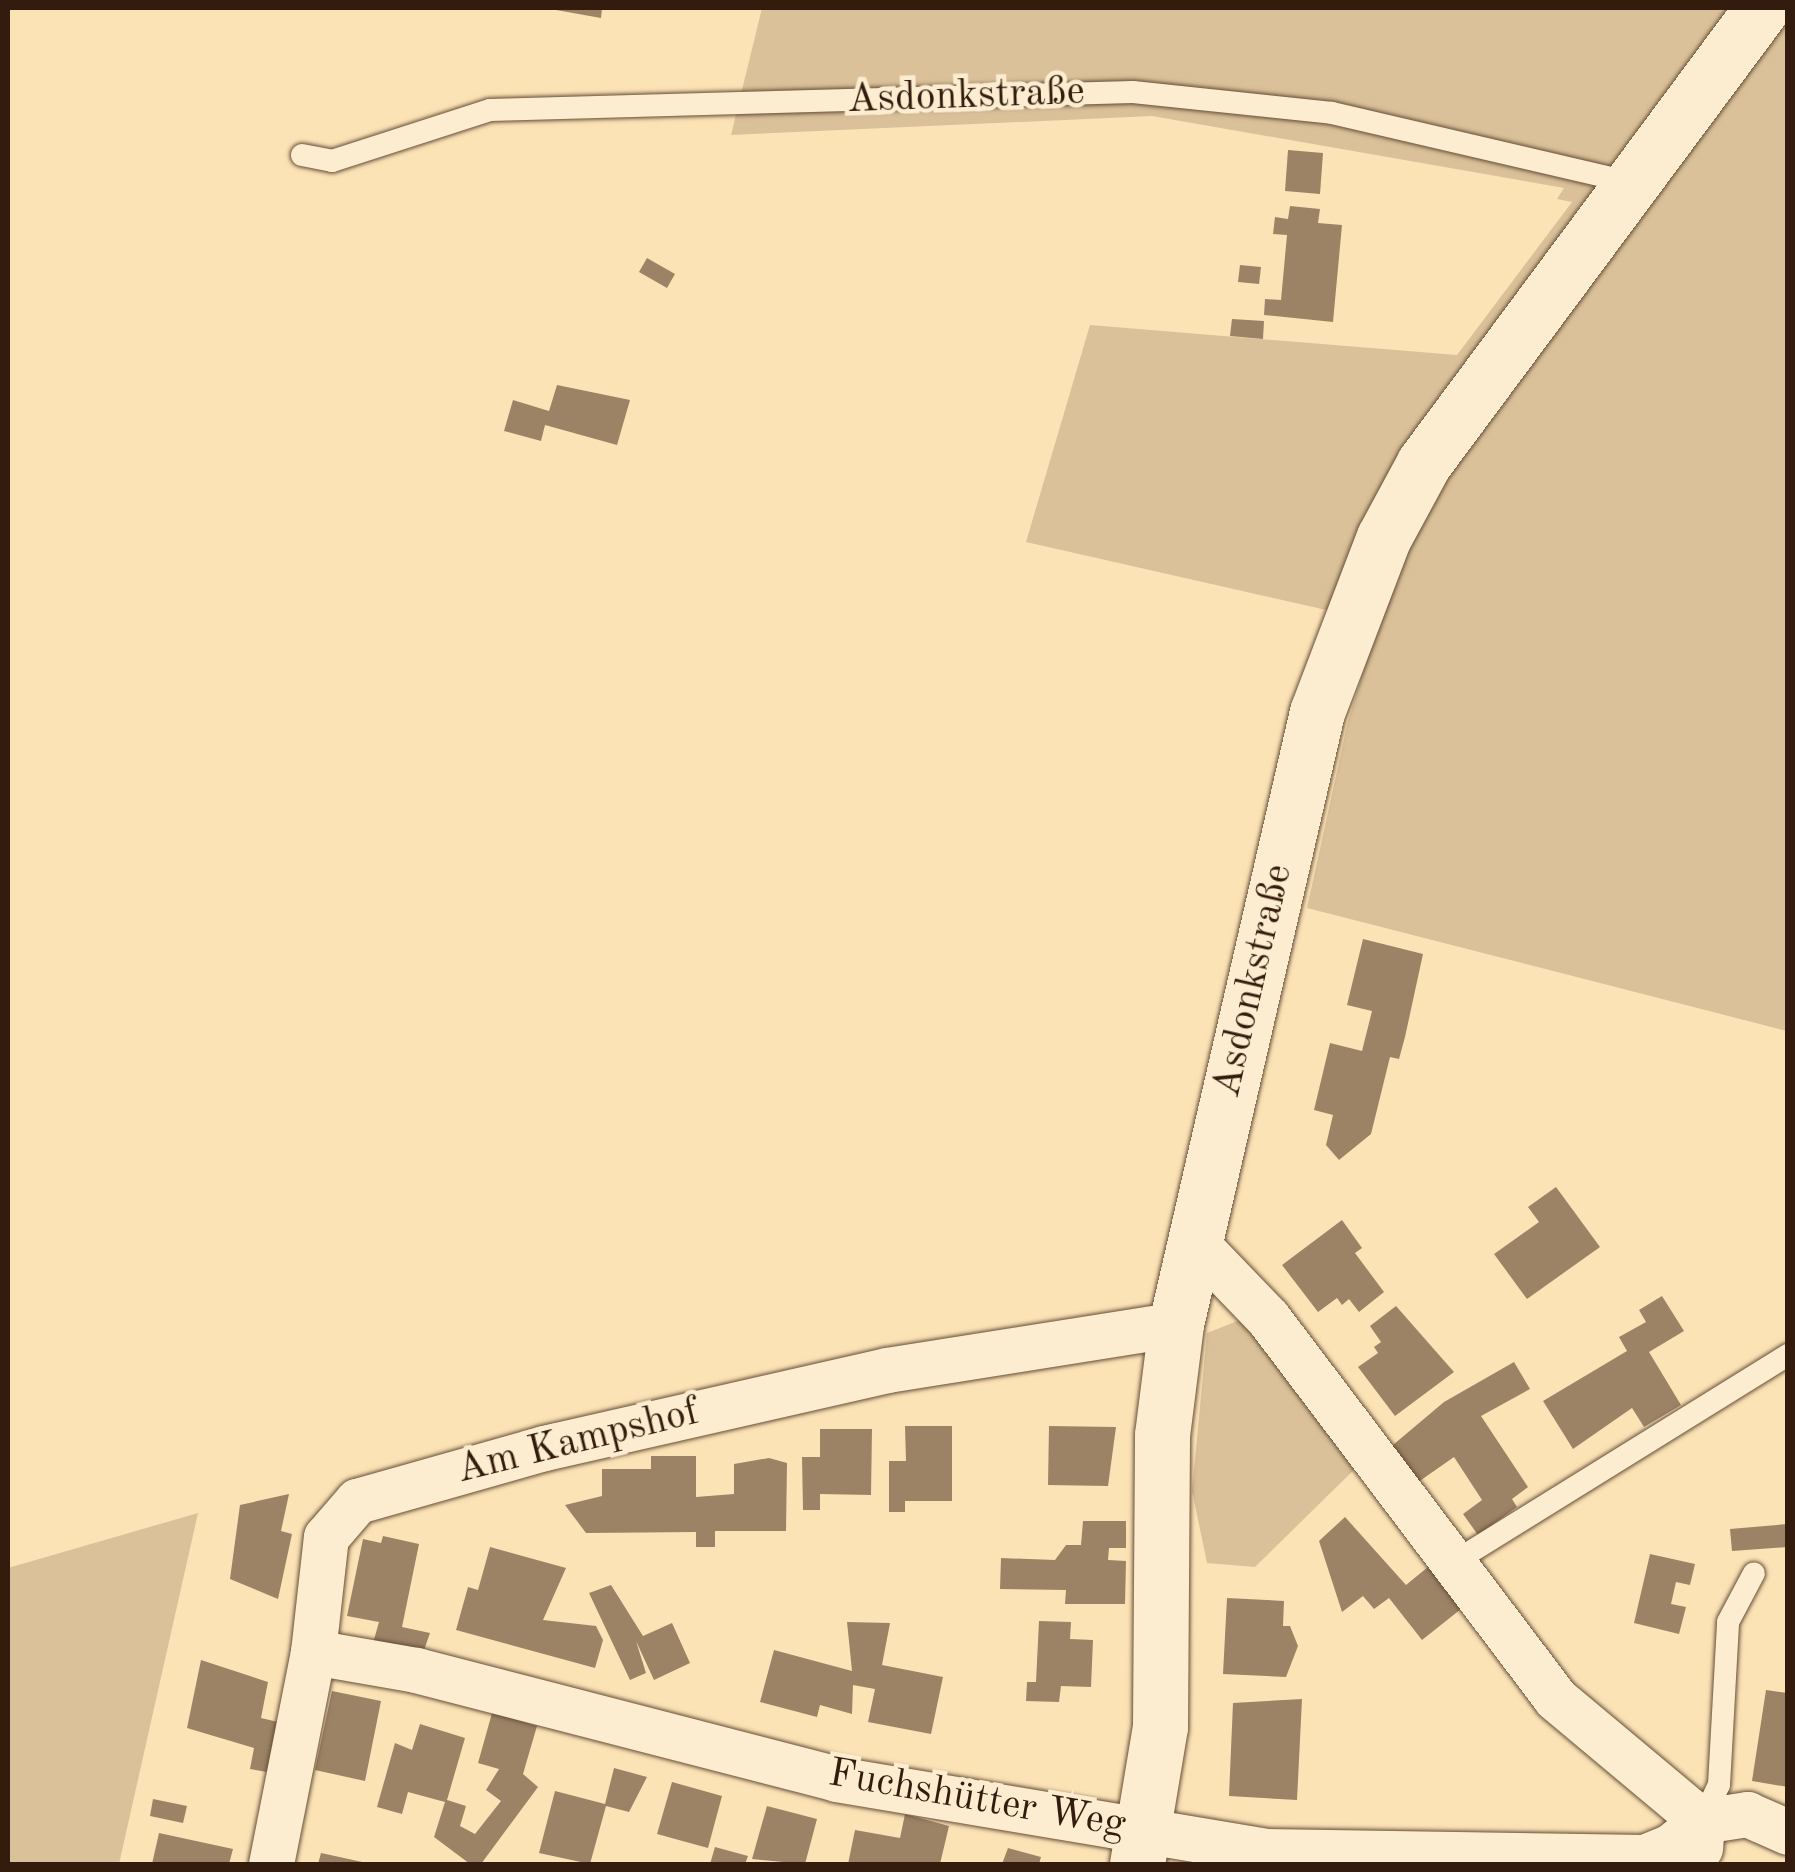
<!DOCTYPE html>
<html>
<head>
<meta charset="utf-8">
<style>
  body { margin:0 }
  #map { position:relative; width:1795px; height:1872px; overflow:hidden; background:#fce3b6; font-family:"Old Standard TT",serif }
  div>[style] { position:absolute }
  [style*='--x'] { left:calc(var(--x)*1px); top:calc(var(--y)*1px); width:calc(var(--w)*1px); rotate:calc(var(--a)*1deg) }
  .green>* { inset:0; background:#dac199 }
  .building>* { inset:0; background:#9c8365 }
  .roads { filter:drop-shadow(0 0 2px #654e37) drop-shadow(0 0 2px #654e37) }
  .service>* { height:22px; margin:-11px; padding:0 11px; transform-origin:11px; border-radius:11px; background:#fdedd0 }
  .minor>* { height:45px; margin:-22.5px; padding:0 22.5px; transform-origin:22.5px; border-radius:22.5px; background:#fdedd0 }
  .tertiary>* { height:55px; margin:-27.5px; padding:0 27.5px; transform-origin:27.5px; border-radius:27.5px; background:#fdedd0 }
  span { translate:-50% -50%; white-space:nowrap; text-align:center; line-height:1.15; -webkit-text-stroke:9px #fdedd0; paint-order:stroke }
  .street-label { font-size:40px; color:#331c0d }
  .frame { position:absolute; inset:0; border:10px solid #331c0d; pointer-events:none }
</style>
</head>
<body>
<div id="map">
  <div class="green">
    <i style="clip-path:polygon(762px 8px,1787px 8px,1787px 1031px,1307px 908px,1348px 721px,1379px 622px,1026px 542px,1090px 325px,1457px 355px,1572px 202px,1557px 199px,1564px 188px,1152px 116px,731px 135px)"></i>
    <i style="clip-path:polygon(1245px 1318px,1365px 1459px,1255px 1567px,1207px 1563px,1192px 1491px,1207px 1333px)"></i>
    <i style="clip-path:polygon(198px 1513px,119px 1864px,8px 1864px,8px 1568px)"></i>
  </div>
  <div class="building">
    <i style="clip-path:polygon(545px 8px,602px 8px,601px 18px)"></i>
    <i style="clip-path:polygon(1288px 150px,1323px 153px,1320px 194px,1285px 191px)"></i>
    <i style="clip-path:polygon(1290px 206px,1320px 209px,1318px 223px,1342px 225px,1333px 322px,1264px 315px,1265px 299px,1281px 300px,1287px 235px,1273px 234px,1275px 217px,1288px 219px)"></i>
    <i style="clip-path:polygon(647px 258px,675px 274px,667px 288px,639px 272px)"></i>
    <i style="clip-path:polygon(1240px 265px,1261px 267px,1259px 284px,1238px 282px)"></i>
    <i style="clip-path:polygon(1232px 319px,1264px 321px,1263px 339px,1230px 336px)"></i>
    <i style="clip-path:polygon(557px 385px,630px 400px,617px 445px,545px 425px,541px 441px,504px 431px,513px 400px,549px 411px)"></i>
    <i style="clip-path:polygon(1363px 939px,1423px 954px,1405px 1037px,1399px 1059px,1390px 1057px,1371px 1134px,1339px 1160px,1326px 1145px,1333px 1115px,1314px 1110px,1330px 1043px,1362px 1051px,1372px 1011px,1347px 1005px)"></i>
    <i style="clip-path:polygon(1556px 1187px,1600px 1247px,1527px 1299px,1494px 1254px,1539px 1222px,1528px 1207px)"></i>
    <i style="clip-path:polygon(1342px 1220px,1362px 1248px,1355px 1253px,1384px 1292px,1359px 1312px,1349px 1299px,1342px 1305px,1337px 1298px,1318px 1312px,1282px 1265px)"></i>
    <i style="clip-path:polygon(1662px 1296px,1684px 1331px,1649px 1352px,1681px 1405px,1644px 1427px,1632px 1408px,1573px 1449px,1543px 1401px,1627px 1351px,1619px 1337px,1646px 1322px,1639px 1310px)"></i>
    <i style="clip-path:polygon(1396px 1306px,1454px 1372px,1395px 1416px,1358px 1367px,1378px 1353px,1374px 1347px,1381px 1342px,1370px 1326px)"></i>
    <i style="clip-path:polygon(1514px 1362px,1530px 1389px,1481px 1416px,1528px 1487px,1512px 1499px,1517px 1507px,1478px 1535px,1463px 1514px,1482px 1500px,1454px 1457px,1414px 1485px,1387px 1450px,1444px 1402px)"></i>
    <i style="clip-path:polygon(905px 1426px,952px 1426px,952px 1501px,905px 1501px,905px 1512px,889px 1512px,889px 1461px,906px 1461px)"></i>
    <i style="clip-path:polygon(1049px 1426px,1116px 1427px,1108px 1486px,1048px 1485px)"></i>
    <i style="clip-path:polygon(820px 1429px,872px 1429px,871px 1495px,820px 1494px,820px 1510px,803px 1510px,802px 1457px,820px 1457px)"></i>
    <i style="clip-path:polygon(651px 1456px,696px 1456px,696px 1497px,734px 1494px,734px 1464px,769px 1458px,787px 1463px,786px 1531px,715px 1531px,715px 1547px,696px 1547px,696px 1532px,586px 1533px,565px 1505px,602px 1496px,602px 1469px,651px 1469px)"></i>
    <i style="clip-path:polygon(289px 1494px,281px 1531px,292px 1534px,278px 1599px,230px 1579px,240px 1505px)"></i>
    <i style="clip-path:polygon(1345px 1517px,1406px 1585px,1428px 1567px,1461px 1609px,1422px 1640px,1389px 1598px,1374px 1609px,1363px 1596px,1342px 1612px,1319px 1541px)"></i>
    <i style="clip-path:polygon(1083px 1521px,1126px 1521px,1126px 1548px,1109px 1548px,1108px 1560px,1126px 1561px,1125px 1604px,1065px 1604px,1066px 1590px,1000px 1589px,1001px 1558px,1055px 1560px,1066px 1545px,1081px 1545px)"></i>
    <i style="clip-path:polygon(1788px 1524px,1788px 1547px,1732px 1551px,1730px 1529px)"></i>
    <i style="clip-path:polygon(383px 1536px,419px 1544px,402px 1627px,430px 1633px,422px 1656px,373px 1643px,379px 1622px,347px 1616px,363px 1539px,381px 1543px)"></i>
    <i style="clip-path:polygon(490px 1547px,566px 1568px,543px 1620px,596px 1626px,603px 1640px,595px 1668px,456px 1630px,468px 1587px,478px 1590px)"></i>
    <i style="clip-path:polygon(1650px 1554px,1695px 1564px,1690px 1585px,1676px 1582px,1671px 1604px,1686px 1607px,1679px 1634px,1634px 1623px)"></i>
    <i style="clip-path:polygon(611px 1585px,643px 1636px,672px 1623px,690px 1663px,654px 1680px,636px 1641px,646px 1673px,630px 1680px,589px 1593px)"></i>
    <i style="clip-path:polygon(1227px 1598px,1284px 1601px,1283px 1626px,1290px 1626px,1298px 1646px,1286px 1677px,1223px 1674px)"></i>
    <i style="clip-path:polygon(1039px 1621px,1071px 1622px,1070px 1639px,1093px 1640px,1091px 1687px,1061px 1686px,1059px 1702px,1026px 1701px,1027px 1682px,1036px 1682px)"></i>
    <i style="clip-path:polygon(847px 1622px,890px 1623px,882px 1665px,943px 1677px,931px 1734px,868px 1722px,875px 1689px,853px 1685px,852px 1714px,820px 1705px,817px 1717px,760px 1702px,774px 1650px,852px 1671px)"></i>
    <i style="clip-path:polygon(201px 1660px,268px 1682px,261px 1718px,278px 1722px,267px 1772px,250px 1769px,254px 1748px,187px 1728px)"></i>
    <i style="clip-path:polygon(1766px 1690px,1788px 1693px,1788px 1787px,1752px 1781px)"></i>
    <i style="clip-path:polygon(332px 1691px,381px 1701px,365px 1781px,315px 1770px)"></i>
    <i style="clip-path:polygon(1302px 1699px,1297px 1800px,1229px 1796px,1233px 1703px)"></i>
    <i style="clip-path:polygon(492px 1713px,537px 1726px,523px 1774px,538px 1787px,481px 1864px,470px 1864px,434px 1837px,445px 1802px,408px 1792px,402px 1814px,377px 1807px,395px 1743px,412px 1750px,420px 1724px,465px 1738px,447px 1800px,466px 1806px,460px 1826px,475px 1834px,501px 1801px,486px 1790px,499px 1769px,478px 1763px)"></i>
    <i style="clip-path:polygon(614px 1768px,647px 1777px,629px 1812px,606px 1806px,590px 1864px,539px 1853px,555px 1791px,605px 1804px)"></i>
    <i style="clip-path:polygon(672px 1782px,722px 1796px,708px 1848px,657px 1834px)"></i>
    <i style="clip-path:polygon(153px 1799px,187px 1806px,183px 1823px,150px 1816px)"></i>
    <i style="clip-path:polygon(767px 1806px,817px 1819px,805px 1864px,752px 1859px)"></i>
    <i style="clip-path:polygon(905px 1814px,949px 1826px,940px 1864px,848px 1864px,855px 1830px,900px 1838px)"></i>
    <i style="clip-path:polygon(159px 1833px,233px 1849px,229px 1864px,152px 1864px)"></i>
    <i style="clip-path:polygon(715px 1847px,748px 1856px,745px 1864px,710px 1864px)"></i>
    <i style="clip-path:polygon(1008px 1848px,1041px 1857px,1039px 1864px,1002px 1864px)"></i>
    <i style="clip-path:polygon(321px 1853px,367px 1863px,367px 1864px,318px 1864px)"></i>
  </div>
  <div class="roads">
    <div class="service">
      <i style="--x:302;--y:155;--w:31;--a:11"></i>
      <i style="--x:332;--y:161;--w:166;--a:-17.9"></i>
      <i style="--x:490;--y:110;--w:643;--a:-1.6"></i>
      <i style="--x:1133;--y:92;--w:200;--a:6"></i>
      <i style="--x:1332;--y:113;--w:305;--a:13.1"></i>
      <i style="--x:1454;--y:1562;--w:393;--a:-31.8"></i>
      <i style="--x:1702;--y:1821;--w:40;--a:-65"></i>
      <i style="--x:1719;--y:1785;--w:163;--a:-86.8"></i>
      <i style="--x:1728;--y:1622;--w:55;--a:-62"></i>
    </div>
    <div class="minor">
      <i style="--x:1193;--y:1240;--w:108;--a:46.1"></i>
      <i style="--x:1268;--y:1318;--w:476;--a:52.9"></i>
      <i style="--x:1555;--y:1698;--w:192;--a:39.9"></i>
      <i style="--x:1702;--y:1821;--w:27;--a:94"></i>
      <i style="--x:313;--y:1652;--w:105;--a:9.9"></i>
      <i style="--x:416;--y:1670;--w:434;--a:14.5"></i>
      <i style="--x:836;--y:1779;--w:435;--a:9.5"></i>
      <i style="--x:1265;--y:1851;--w:379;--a:0.9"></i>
      <i style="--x:1644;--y:1857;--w:29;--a:-22"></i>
      <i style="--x:1671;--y:1846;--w:40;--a:-39"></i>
      <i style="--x:1702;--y:1821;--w:46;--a:-8.8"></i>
      <i style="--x:1747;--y:1814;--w:45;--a:23.7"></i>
      <i style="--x:271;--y:1864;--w:216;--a:-78.8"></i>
      <i style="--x:313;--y:1652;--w:116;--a:-83.6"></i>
      <i style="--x:326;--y:1537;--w:48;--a:-49.3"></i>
      <i style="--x:357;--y:1501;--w:194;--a:-15.8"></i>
      <i style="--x:544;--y:1448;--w:352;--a:-12.8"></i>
      <i style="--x:887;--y:1370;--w:293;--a:-9"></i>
    </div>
    <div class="tertiary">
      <i style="--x:1137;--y:1864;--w:139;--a:-80.5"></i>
      <i style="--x:1160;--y:1727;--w:292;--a:-89.6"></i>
      <i style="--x:1162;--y:1435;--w:112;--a:-82.8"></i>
      <i style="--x:1176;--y:1324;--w:628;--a:-77.03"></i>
      <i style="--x:1317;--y:712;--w:187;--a:-69.1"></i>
      <i style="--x:1384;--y:537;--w:84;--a:-61.6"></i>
      <i style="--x:1424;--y:463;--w:567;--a:-53.39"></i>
    </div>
  </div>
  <div class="street-label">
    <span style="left:966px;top:97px;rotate:-2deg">Asdonkstraße</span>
    <span style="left:1254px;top:981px;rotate:-77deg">Asdonkstraße</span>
    <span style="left:578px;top:1442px;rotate:-14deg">Am Kampshof</span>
    <span style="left:977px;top:1800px;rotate:10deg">Fuchshütter Weg</span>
  </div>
  <div class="frame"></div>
</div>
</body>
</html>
